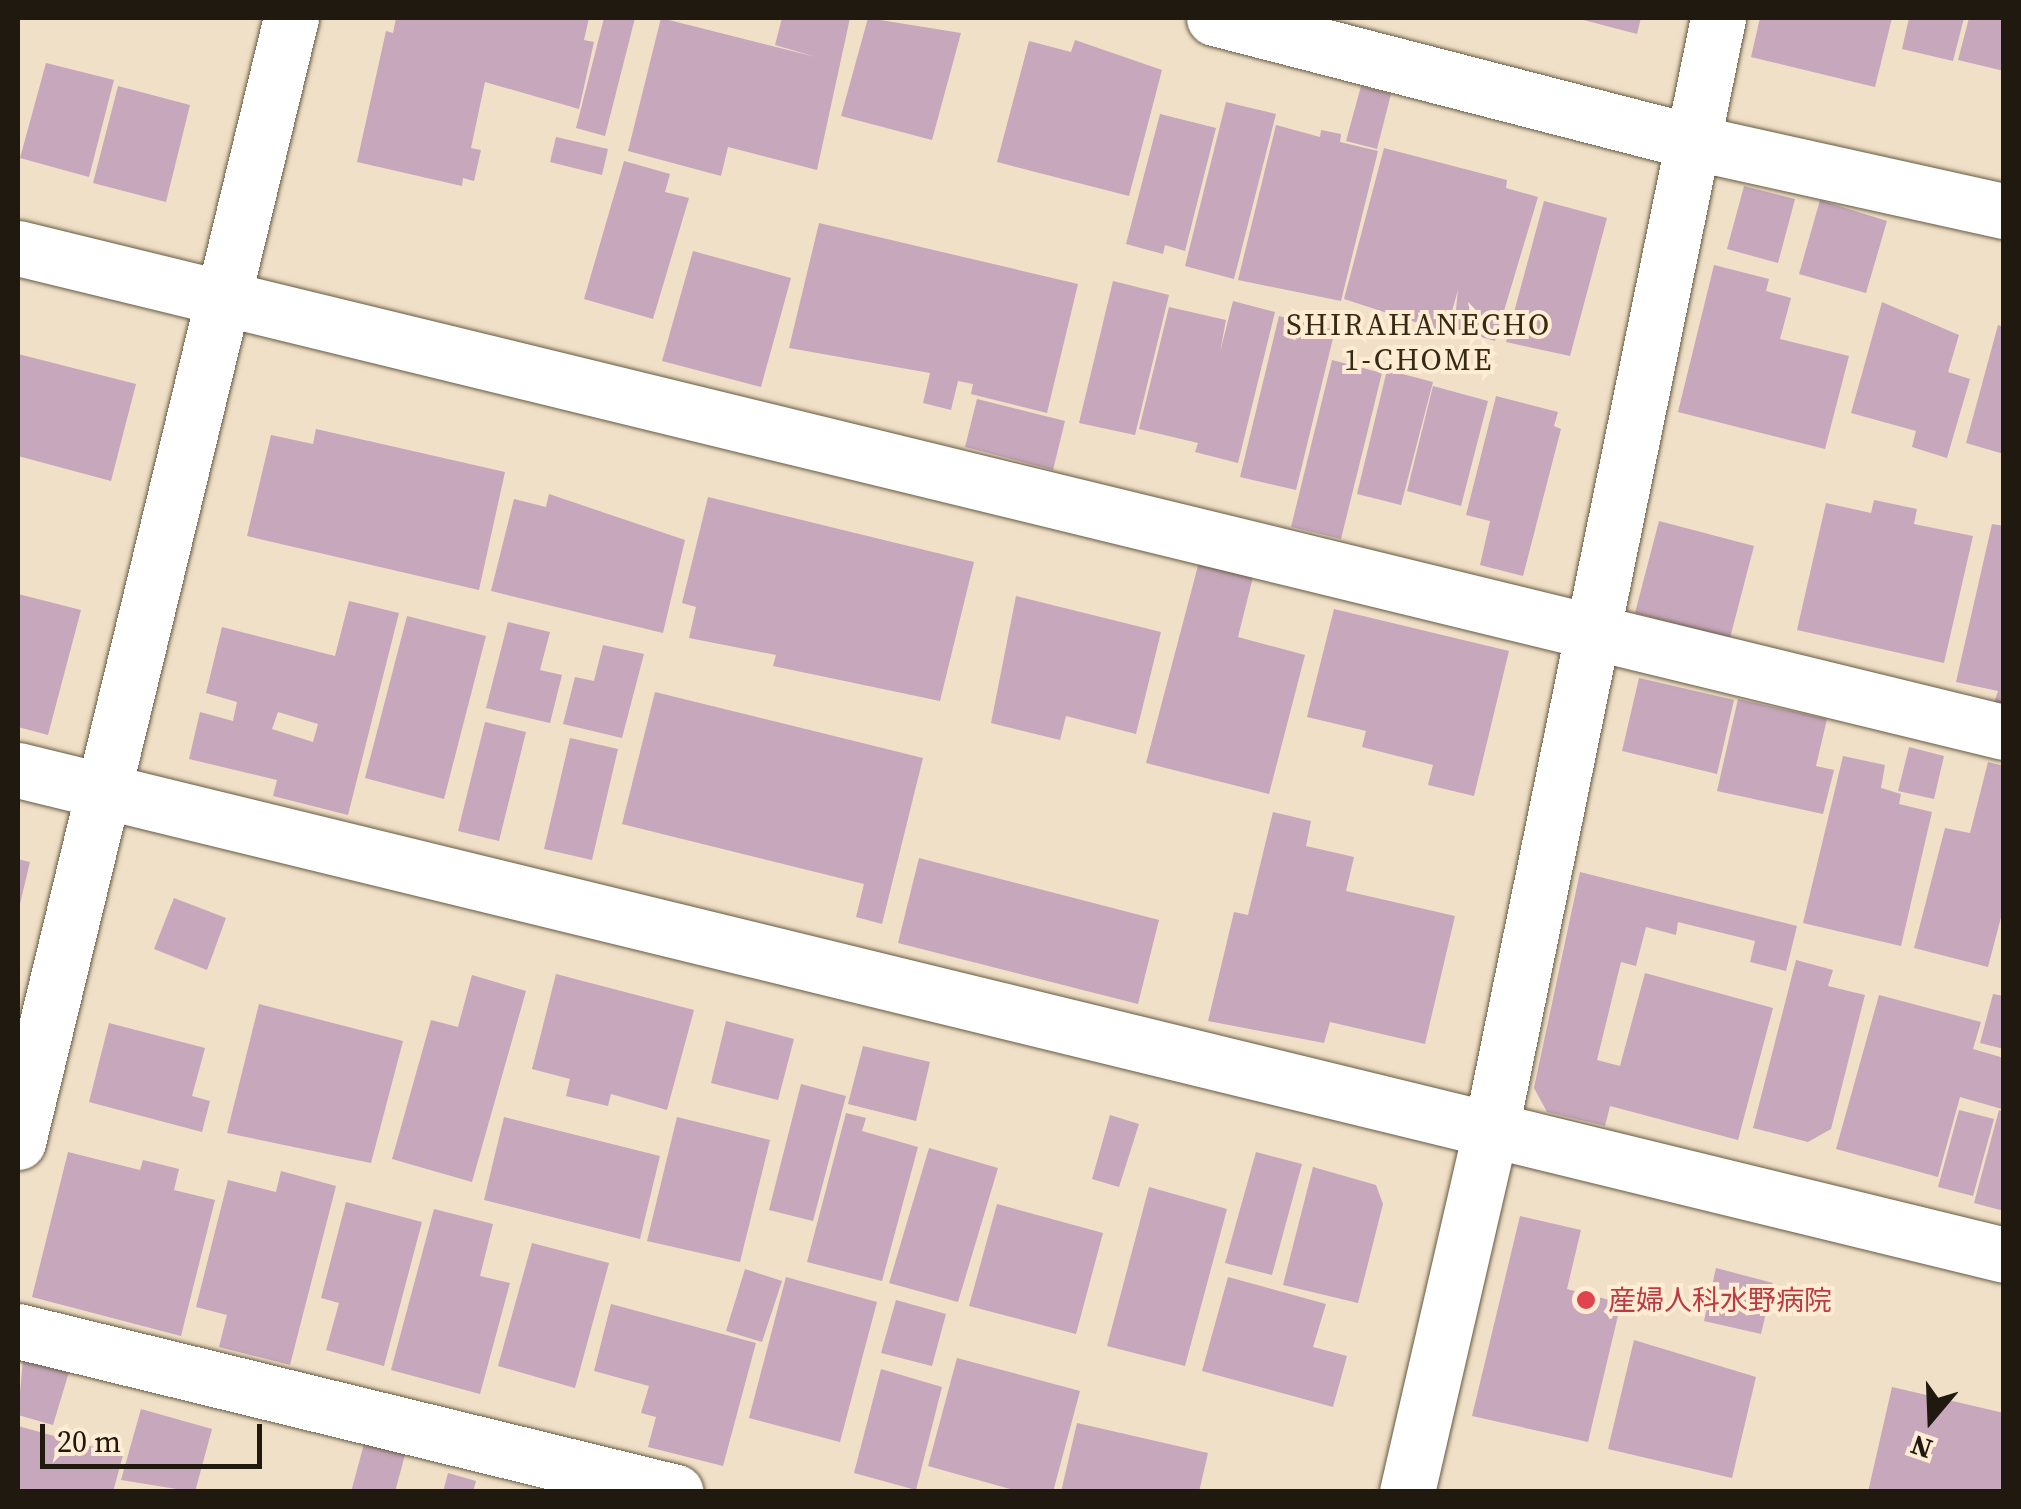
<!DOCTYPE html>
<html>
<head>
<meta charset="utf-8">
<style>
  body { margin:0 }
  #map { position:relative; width:2021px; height:1509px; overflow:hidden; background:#f0e0c7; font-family:"Source Serif 4","Noto Sans JP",serif }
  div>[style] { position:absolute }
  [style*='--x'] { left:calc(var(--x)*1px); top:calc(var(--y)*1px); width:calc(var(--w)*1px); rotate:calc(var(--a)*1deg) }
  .building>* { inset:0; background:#c6a7bb }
  .roads { filter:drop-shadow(0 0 2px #665943) drop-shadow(0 0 2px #665943) }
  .street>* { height:55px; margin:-27.5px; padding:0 27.5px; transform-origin:27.5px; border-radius:27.5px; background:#fff }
  .dots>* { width:28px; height:28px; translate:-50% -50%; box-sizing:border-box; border:5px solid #feedd4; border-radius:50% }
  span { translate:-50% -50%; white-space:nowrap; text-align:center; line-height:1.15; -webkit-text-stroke:8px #feedd4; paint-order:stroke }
  .health-label { font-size:28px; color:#be3a42 }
  .left { translate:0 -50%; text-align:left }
  .neighbourhood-label { font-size:30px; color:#362a15; letter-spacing:2.5px }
  .frame { position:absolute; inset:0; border:20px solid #1f1910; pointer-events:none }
  .north { position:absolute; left:1881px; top:1369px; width:100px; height:100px; -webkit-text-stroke:8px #feedd4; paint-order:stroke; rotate:199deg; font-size:28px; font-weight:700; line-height:40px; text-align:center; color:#1f1910 }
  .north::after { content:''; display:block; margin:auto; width:35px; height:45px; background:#1f1910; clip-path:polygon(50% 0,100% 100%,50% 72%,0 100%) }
  .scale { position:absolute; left:40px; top:1424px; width:222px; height:45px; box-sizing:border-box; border:5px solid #1f1910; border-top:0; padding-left:12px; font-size:30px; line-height:35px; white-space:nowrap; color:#1f1910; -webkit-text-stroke:8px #feedd4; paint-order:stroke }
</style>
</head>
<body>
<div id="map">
  <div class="building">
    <i style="clip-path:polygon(396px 18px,589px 18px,584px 40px,594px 42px,579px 109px,485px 82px,471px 148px,481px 150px,474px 181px,463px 178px,462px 186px,357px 162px,386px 31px,393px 33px)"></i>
    <i style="clip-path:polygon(604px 18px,635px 18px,605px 136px,576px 128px)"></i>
    <i style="clip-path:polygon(661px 18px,816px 57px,775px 45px,782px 18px,850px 18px,817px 170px,728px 147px,721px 176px,628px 151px)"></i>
    <i style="clip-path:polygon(868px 18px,961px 33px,932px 140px,841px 116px)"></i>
    <i style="clip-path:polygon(1576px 18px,1641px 18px,1637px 34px)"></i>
    <i style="clip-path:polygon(1760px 18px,1892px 18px,1875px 87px,1751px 57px)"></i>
    <i style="clip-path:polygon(1909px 18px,1964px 18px,1953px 61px,1902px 49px)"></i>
    <i style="clip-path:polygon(1969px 18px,2004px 18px,2004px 71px,1958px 60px)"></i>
    <i style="clip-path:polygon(1075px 40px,1162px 70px,1129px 196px,997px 162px,1029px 41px,1071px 52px)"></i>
    <i style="clip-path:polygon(46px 63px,114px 80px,89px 177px,20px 158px)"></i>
    <i style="clip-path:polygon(118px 86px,190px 105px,166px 202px,93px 183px)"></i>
    <i style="clip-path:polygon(1361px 86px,1391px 94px,1377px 149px,1346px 141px)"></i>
    <i style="clip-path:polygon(1226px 102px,1276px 114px,1234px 279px,1185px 266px)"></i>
    <i style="clip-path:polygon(1160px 114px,1216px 128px,1185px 251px,1165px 245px,1163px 254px,1126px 244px)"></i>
    <i style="clip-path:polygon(1276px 125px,1320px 137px,1321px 130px,1341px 134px,1340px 142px,1378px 151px,1341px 301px,1238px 280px)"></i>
    <i style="clip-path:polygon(556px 137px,608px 149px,602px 175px,550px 162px)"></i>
    <i style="clip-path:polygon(1384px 148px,1507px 180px,1506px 188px,1538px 197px,1495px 341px,1454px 329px,1458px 290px,1446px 332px,1344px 299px)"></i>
    <i style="clip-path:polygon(624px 161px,670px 174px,665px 192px,689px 198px,653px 319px,584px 299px)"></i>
    <i style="clip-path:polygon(1744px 186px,1795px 199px,1778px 263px,1727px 249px)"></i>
    <i style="clip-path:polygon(1820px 200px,1887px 221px,1866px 293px,1799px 274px)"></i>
    <i style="clip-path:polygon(1544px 201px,1607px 218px,1570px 356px,1506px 342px)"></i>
    <i style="clip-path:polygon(819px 223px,1078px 284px,1047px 413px,971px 394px,973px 384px,958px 381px,951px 410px,923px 403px,930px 373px,789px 348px)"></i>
    <i style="clip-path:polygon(693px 251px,791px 278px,761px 387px,662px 361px)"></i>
    <i style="clip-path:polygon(1714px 265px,1769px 279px,1766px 291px,1791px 298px,1780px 339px,1849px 356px,1825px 449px,1678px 412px)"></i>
    <i style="clip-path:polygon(1113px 281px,1169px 295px,1135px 435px,1079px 423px)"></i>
    <i style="clip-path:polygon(1233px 301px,1275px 312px,1238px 463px,1195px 452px,1198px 443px,1139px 429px,1169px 307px,1226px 320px,1220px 352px)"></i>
    <i style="clip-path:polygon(1882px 302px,1959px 335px,1948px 372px,1970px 379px,1947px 458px,1912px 447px,1916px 431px,1851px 413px)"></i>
    <i style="clip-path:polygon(1279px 316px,1335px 330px,1296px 490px,1240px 477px)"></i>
    <i style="clip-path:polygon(1998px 325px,2004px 327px,2004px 454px,1966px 443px)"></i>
    <i style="clip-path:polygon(18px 354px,136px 384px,111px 481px,18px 456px)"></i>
    <i style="clip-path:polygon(1332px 360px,1382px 373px,1341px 539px,1291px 527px)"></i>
    <i style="clip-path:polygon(1387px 370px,1433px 382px,1401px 505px,1357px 494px)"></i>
    <i style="clip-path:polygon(1433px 386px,1488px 401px,1461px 506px,1407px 491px)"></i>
    <i style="clip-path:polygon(1496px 396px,1558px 412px,1554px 426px,1561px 429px,1523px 576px,1480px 565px,1490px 521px,1466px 515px)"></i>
    <i style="clip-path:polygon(977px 399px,1065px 421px,1053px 470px,965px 447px)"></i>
    <i style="clip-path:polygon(316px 429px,505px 472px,479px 590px,247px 536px,271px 435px,313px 444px)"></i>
    <i style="clip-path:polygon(549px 494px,685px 540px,663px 633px,491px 591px,514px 499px,546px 507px)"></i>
    <i style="clip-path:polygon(708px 497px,974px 562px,940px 701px,773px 666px,776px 655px,689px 638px,696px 607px,682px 603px)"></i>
    <i style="clip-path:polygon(1874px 500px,1917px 509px,1914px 524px,1973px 536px,1944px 663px,1797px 630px,1826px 503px,1871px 513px)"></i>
    <i style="clip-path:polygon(1659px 521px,1754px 546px,1730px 638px,1635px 613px)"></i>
    <i style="clip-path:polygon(1992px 524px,2004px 526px,2004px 709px,1993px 706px,1998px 691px,1956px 682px)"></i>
    <i style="clip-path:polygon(1200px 558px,1254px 573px,1238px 637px,1305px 655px,1269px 794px,1146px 763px)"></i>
    <i style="clip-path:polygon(18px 594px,81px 610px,48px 735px,18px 727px)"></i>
    <i style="clip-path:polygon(1016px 596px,1161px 632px,1136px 734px,1066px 716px,1060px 740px,991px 723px)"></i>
    <i style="clip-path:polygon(evenodd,349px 601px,399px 613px,348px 815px,273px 796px,277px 780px,189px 759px,200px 712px,233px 721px,237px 702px,206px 693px,222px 627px,335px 656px,349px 601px,278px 712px,318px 724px,313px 742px,272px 729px,278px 712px)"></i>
    <i style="clip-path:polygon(1334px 609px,1509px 651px,1474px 796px,1428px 785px,1433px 765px,1362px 747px,1366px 731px,1307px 717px)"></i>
    <i style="clip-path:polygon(407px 616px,486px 636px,444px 799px,365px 778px)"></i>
    <i style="clip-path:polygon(508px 622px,550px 632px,540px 670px,562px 675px,550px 723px,486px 708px)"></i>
    <i style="clip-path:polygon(603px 645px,644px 654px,622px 738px,563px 724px,575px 677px,594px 681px)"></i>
    <i style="clip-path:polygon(1639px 678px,1734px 700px,1717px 774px,1622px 751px)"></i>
    <i style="clip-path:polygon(655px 692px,923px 758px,882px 924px,856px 917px,864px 884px,622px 824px)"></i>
    <i style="clip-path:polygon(1738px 699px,1827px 719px,1816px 766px,1834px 770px,1823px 814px,1717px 791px)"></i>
    <i style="clip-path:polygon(485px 722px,526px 732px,499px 841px,458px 831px)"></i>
    <i style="clip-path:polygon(570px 738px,618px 749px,592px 860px,544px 849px)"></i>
    <i style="clip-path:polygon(1909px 747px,1944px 756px,1934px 799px,1898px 791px)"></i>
    <i style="clip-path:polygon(1843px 756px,1885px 765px,1881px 788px,1901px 794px,1899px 804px,1932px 812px,1901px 946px,1803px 923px)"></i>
    <i style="clip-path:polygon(1988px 762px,2004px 766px,2004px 906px,1988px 967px,1914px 948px,1945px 828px,1970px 833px)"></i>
    <i style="clip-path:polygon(1273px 812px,1311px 821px,1306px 846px,1354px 857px,1346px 891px,1455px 916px,1425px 1044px,1330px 1022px,1324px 1043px,1208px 1021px,1234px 912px,1248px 915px)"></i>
    <i style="clip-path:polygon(919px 858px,1159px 920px,1138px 1004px,898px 943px)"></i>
    <i style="clip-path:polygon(18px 859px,30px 862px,19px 908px,18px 908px)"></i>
    <i style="clip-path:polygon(1580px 872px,1797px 926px,1786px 971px,1750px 962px,1755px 941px,1678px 922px,1676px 935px,1646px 927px,1636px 966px,1621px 962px,1597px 1060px,1620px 1066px,1645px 973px,1773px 1008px,1738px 1140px,1610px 1106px,1605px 1126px,1547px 1112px,1534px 1088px)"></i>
    <i style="clip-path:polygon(174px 898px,226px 918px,207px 970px,154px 949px)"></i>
    <i style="clip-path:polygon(1796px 960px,1833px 970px,1828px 986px,1865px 995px,1831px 1129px,1808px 1142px,1753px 1128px)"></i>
    <i style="clip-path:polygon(556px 974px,694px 1010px,667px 1110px,611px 1094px,608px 1106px,566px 1096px,570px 1079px,532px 1069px)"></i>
    <i style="clip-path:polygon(472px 975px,526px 991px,472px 1182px,392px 1159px,431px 1020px,458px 1027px)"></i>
    <i style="clip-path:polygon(1993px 994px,2004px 996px,2004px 1049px,1980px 1043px)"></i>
    <i style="clip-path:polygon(1879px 995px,1981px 1022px,1973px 1049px,2004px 1058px,2002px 1109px,1960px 1097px,1938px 1177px,1836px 1149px)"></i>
    <i style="clip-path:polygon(259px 1004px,403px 1041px,371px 1163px,227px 1133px)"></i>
    <i style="clip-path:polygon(726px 1021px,794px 1039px,778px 1100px,711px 1083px)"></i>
    <i style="clip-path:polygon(109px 1023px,205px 1048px,192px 1096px,210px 1101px,202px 1132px,89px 1102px)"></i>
    <i style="clip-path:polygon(863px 1046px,930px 1062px,916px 1121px,848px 1104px)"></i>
    <i style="clip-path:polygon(801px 1084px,846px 1096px,813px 1221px,769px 1210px)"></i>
    <i style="clip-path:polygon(1959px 1110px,1994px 1119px,1973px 1196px,1938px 1187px)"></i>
    <i style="clip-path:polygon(1999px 1110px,2004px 1112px,2004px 1211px,1974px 1203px)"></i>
    <i style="clip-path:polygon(846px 1113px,866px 1118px,862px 1131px,918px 1147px,882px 1281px,807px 1262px)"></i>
    <i style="clip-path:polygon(1110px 1115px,1139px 1124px,1119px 1187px,1092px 1179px)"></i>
    <i style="clip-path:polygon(504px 1117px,660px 1156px,640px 1239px,484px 1200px)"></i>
    <i style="clip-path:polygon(677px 1117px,770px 1140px,740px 1262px,647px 1241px)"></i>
    <i style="clip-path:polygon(929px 1148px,998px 1168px,958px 1302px,889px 1283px)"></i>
    <i style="clip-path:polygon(68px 1152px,140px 1170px,143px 1160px,179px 1169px,174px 1190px,215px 1200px,181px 1336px,32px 1297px)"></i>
    <i style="clip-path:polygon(1256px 1152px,1302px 1164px,1272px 1275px,1225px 1263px)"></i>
    <i style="clip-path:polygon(1313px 1167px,1376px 1185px,1383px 1204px,1358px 1303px,1283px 1285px)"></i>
    <i style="clip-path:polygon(281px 1171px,336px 1186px,290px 1365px,219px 1347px,227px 1315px,196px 1307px,228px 1180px,276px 1192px)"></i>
    <i style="clip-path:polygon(1149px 1187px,1227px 1209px,1185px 1366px,1107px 1346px)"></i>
    <i style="clip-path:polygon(346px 1202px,422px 1222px,384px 1366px,326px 1350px,339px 1303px,321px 1298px)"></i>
    <i style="clip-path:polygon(997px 1204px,1103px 1233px,1076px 1334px,969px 1306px)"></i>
    <i style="clip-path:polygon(434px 1209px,493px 1224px,480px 1276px,510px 1283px,480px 1394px,391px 1370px)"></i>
    <i style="clip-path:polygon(1520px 1216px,1581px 1230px,1567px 1289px,1621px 1303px,1588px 1442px,1472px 1416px)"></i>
    <i style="clip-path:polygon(532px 1243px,609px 1263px,575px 1388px,498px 1366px)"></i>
    <i style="clip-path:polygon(1716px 1268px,1773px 1283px,1761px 1334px,1704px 1321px)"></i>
    <i style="clip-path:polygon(745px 1269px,782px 1281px,762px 1342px,726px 1331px)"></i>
    <i style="clip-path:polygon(786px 1277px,877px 1302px,840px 1442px,749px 1418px)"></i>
    <i style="clip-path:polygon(1228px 1277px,1326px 1304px,1313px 1347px,1347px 1356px,1333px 1407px,1202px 1371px)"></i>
    <i style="clip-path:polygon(896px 1300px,946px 1314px,932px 1366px,881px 1353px)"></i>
    <i style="clip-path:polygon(611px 1304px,756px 1343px,723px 1466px,648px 1447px,656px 1417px,641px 1413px,649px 1386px,594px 1371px)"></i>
    <i style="clip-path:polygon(1634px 1340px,1756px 1377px,1732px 1478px,1608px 1449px)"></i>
    <i style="clip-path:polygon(957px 1358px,1080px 1391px,1053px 1492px,1021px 1492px,928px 1466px)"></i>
    <i style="clip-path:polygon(23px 1359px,69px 1372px,53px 1425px,18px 1415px)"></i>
    <i style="clip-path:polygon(881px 1369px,942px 1387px,916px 1490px,854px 1473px)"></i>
    <i style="clip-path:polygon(1892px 1387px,2004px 1413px,2004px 1492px,1868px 1492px)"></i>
    <i style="clip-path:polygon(141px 1409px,212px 1429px,195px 1492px,121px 1480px)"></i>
    <i style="clip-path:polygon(1077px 1423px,1208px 1453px,1199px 1492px,1061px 1492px)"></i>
    <i style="clip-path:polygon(18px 1426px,123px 1455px,113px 1492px,18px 1492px)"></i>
    <i style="clip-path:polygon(365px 1440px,406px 1451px,395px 1492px,351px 1492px)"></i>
    <i style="clip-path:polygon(448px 1473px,476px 1481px,473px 1492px,443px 1492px)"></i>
  </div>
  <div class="roads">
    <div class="street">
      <i style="--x:1214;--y:18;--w:494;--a:14.5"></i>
      <i style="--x:1692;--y:142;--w:320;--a:12.5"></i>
      <i style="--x:18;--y:248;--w:2044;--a:13.7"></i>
      <i style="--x:18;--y:770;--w:2044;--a:13.72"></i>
      <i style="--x:18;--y:1142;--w:1157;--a:-76.35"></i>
      <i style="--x:18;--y:1331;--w:677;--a:13.75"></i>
      <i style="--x:1407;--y:1492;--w:373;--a:-77"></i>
      <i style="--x:1491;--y:1129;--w:1134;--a:-78.45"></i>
    </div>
  </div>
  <div class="dots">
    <i style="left:1586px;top:1300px;background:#e0444e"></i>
  </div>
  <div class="health-label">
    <span class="left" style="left:1608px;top:1300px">産婦人科水野病院</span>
  </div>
  <div class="neighbourhood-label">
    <span style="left:1419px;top:342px">SHIRAHANECHO<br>1-CHOME</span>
  </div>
  <div class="frame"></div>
  <div class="north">N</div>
  <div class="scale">20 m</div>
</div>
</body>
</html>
